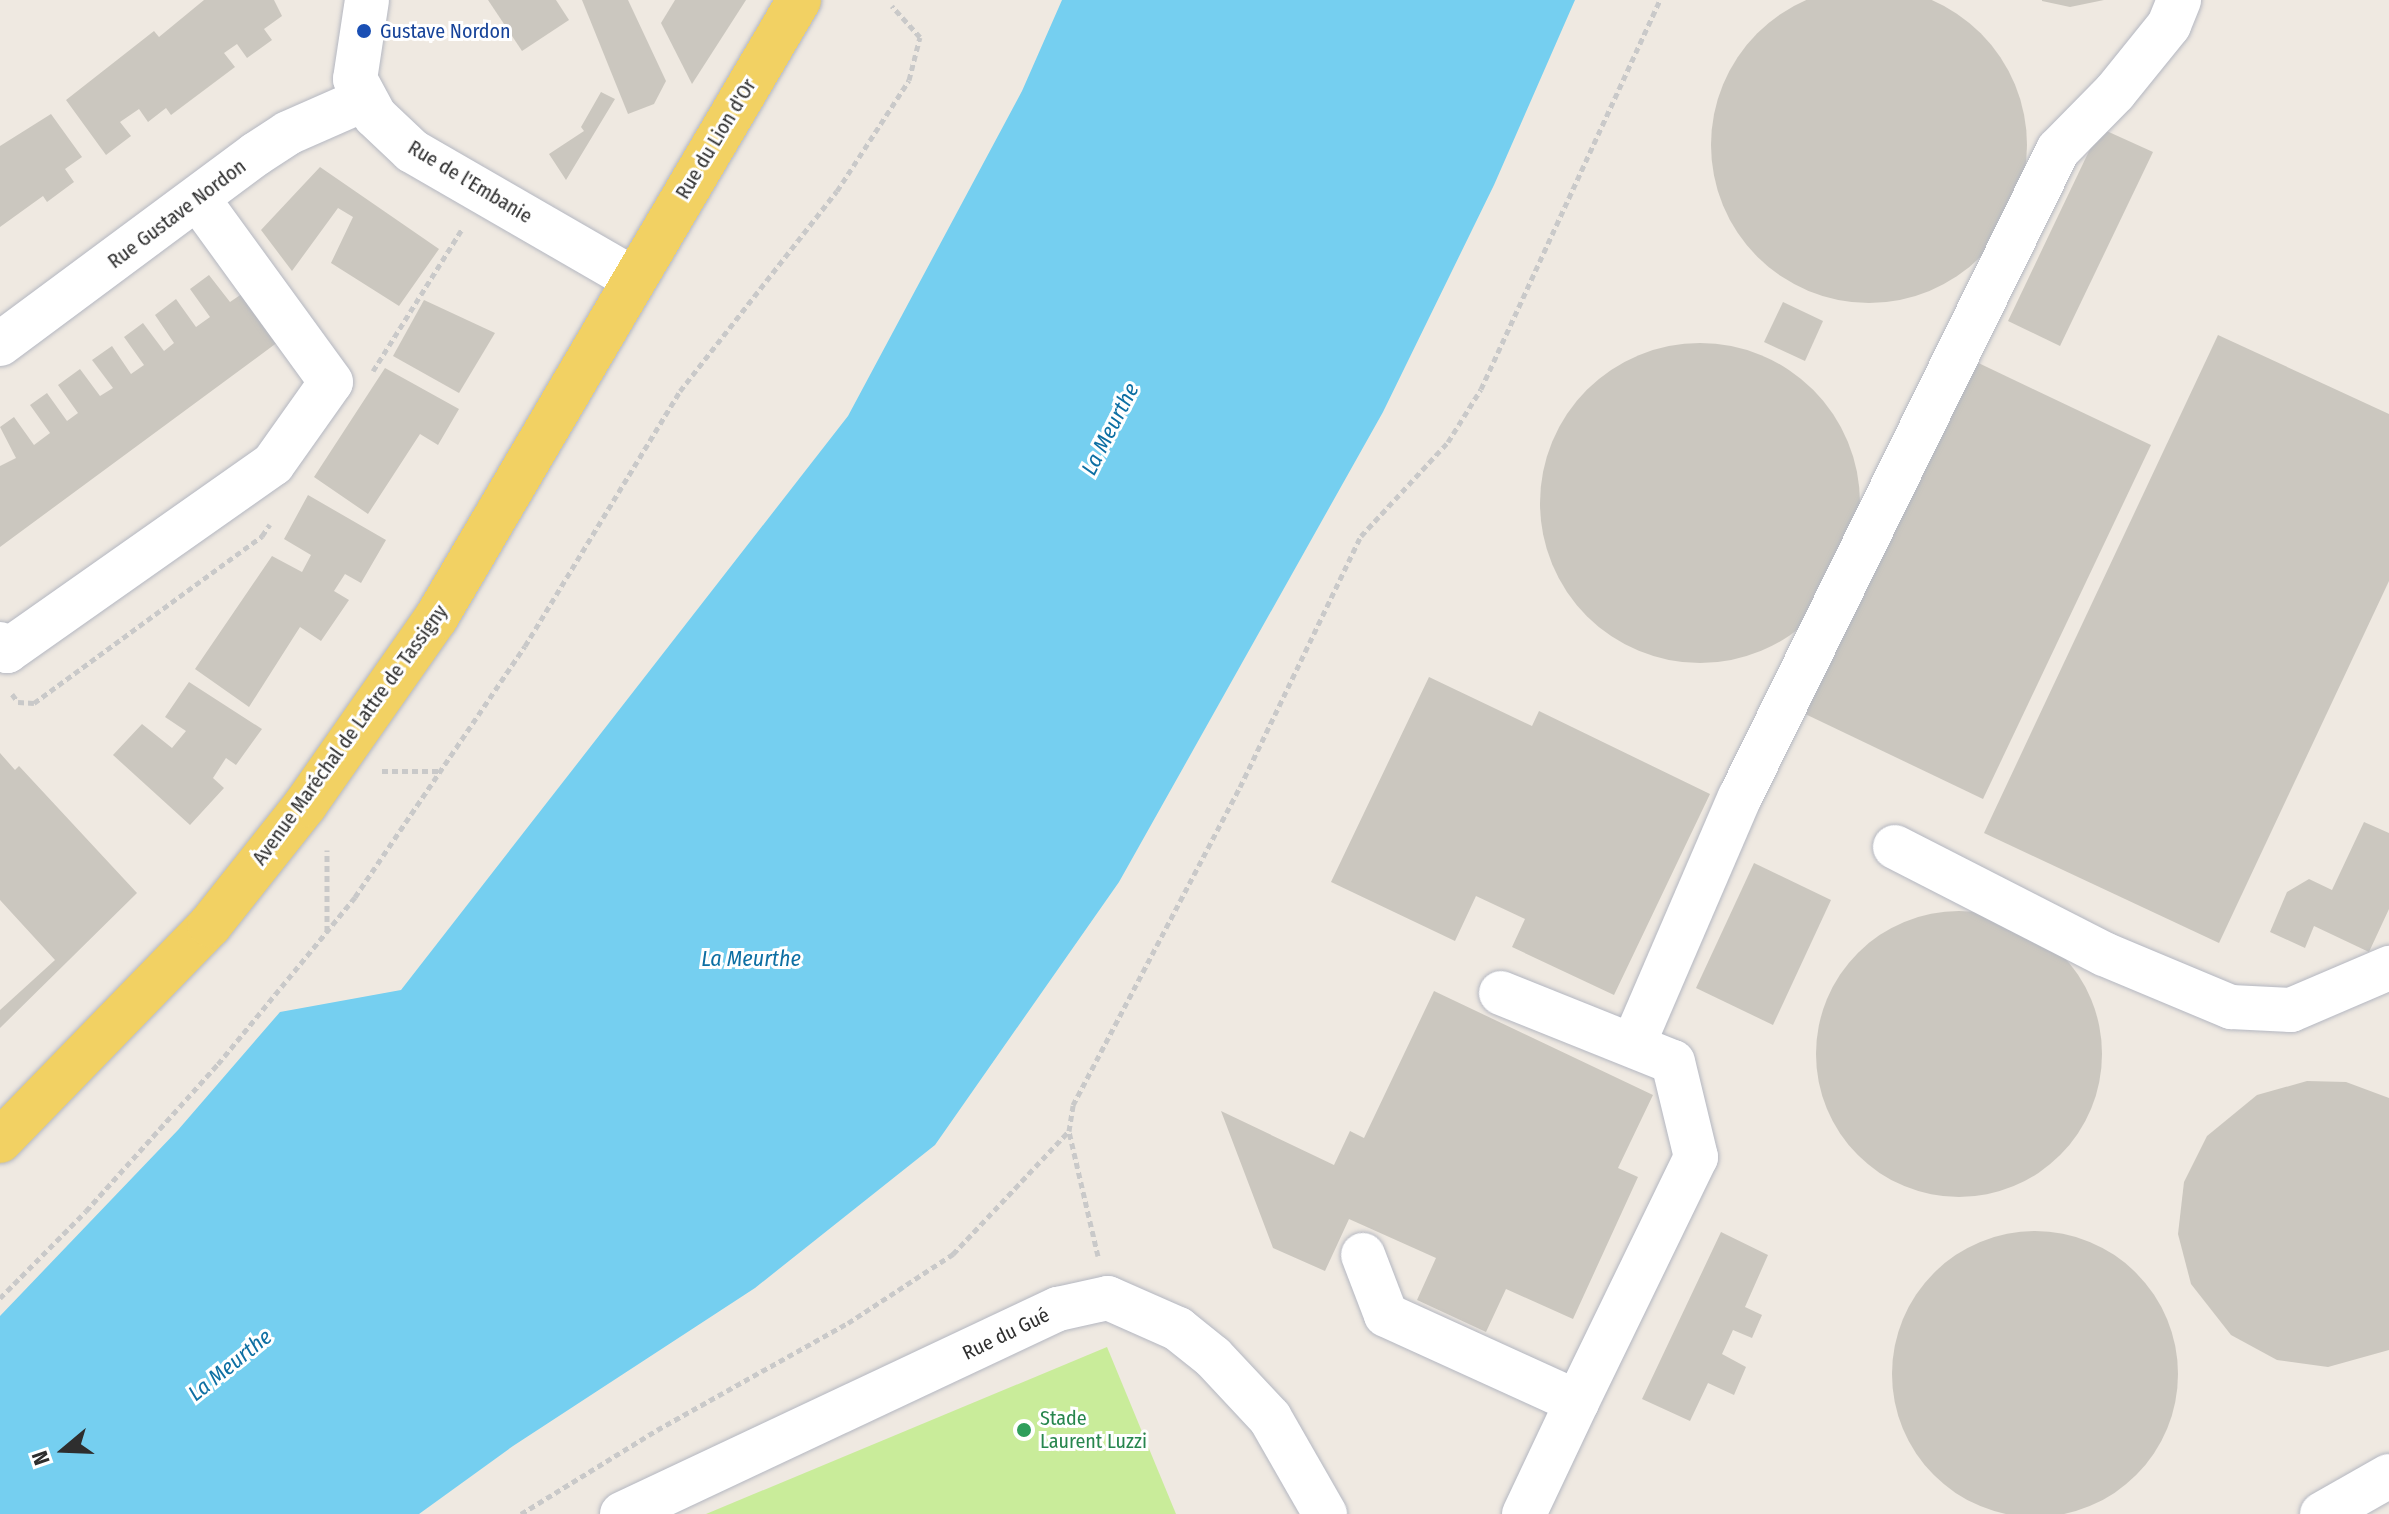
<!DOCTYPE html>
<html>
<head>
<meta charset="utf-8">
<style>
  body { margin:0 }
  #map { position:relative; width:2389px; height:1514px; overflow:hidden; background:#efe9e1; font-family:"Fira Sans Condensed",sans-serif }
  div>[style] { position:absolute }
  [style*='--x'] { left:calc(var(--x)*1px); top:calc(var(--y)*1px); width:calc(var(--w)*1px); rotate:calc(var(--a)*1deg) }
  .pitch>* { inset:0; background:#c9ec9a }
  .water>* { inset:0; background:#75cff0 }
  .building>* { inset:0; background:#cbc7bf }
  .round { border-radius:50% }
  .path>* { height:5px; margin-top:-2.5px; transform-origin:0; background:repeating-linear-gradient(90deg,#c9c9c9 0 6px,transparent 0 10px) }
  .roads { filter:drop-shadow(0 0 2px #b4b7c1) drop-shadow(0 0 2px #b4b7c1) }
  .minor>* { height:44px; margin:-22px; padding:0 22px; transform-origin:22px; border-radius:22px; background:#fff }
  .major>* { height:44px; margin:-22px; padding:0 22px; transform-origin:22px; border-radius:22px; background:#f2d163 }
  .dots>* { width:22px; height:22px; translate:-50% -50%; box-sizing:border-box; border:4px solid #fff; border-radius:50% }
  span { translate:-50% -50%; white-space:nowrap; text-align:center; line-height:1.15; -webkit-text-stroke:6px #fff; paint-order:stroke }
  .transit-label { font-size:20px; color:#164399 }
  .left { translate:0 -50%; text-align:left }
  .street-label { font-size:20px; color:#2e2e2e }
  .leisure-label { font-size:20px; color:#27864d }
  .water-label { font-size:22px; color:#0d6fa3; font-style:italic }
  .north { position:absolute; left:24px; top:1410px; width:80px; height:80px; -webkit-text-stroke:6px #fff; paint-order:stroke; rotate:251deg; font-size:22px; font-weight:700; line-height:32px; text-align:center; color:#2e2e2e }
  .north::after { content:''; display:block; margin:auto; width:28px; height:36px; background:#2e2e2e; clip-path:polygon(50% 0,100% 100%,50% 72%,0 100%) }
</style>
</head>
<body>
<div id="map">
  <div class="pitch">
    <i style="clip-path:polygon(1107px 1347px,1176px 1514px,706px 1514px)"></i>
  </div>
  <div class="water">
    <i style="clip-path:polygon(1062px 0,1575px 0,1494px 185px,1383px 412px,1119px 882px,935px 1145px,755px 1288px,513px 1446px,419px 1514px,0 1514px,0 1316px,178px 1130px,280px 1012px,401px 990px,848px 416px,1022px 91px)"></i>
  </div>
  <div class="building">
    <i class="round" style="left:1711px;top:-13px;width:316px;height:316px"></i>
    <i style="clip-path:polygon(204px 0,274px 0,282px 16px,264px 29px,272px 40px,247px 58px,237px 44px,224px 53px,235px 67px,171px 115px,166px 108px,148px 122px,139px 109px,120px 122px,131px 136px,106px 155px,66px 100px,154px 31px,159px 37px)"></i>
    <i style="clip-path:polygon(488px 0,556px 0,569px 20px,522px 51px)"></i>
    <i style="clip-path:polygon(582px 0,628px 0,666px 81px,654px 104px,628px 114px)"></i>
    <i style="clip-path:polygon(675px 0,746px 0,692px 84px,661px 23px)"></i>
    <i style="clip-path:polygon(2104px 0,2070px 7px,2042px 1px,2042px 0)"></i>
    <i style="clip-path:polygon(601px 92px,615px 99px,566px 180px,549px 154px,584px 131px,581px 127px)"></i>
    <i style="clip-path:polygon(51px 114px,82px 157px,65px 169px,74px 182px,47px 202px,43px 196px,0 227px,0 146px)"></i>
    <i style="clip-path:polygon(2100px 128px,2153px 152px,2060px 346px,2008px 321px)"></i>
    <i style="clip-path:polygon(320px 167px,439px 249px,399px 306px,331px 263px,353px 217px,338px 208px,292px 271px,261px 230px)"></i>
    <i style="clip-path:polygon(209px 275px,230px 302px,246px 291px,282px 339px,0 547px,0 466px,16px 458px,0 427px,14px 417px,34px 445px,50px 433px,30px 405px,47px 393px,67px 421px,78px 413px,58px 385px,80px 369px,100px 396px,113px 388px,92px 360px,112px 346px,131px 374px,144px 365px,124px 337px,143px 323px,164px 351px,174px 343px,155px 315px,176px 299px,196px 327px,210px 317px,190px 289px)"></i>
    <i style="clip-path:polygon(424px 300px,495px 333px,459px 393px,393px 356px)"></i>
    <i style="clip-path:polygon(1783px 302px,1823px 321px,1805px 361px,1764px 342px)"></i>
    <i style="clip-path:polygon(2218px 335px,2389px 414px,2389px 581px,2219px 943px,1984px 833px)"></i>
    <i class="round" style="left:1540px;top:343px;width:320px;height:320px"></i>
    <i style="clip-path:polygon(1968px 358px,2151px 445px,1983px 799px,1801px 712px)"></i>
    <i style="clip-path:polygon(385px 368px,459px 409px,438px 445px,420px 434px,368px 514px,314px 477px)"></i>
    <i style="clip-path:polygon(308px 495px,386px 540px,361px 583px,345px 574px,334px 591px,349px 600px,321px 641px,300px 627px,249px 707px,195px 669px,272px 556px,302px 572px,311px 555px,284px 539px)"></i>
    <i style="clip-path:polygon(1429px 677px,1532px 726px,1539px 711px,1710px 794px,1614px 995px,1512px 947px,1525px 919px,1476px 896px,1455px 941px,1331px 882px)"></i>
    <i style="clip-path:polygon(189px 682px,262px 729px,236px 765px,226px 758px,213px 778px,224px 788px,190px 825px,113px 755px,142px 724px,172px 748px,186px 731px,165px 717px)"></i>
    <i style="clip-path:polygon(0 753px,15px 770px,19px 766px,137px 893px,0 1028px,0 1010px,55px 960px,0 900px)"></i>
    <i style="clip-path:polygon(2364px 822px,2389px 833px,2389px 909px,2369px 952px,2314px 926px,2305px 948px,2270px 932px,2287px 892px,2309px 879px,2332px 890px)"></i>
    <i style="clip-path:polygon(1754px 863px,1831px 900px,1773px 1025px,1696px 988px)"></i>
    <i class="round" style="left:1816px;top:911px;width:286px;height:286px"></i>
    <i style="clip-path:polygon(1434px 991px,1653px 1095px,1618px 1168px,1638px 1177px,1573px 1319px,1506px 1289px,1486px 1332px,1417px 1300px,1436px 1258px,1349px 1219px,1325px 1271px,1273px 1248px,1221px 1111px,1334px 1165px,1350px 1131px,1364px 1138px)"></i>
    <i style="clip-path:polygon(2307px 1081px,2346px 1082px,2389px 1098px,2389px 1350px,2328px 1367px,2277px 1360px,2231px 1335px,2191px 1284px,2178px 1234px,2184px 1182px,2207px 1136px,2257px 1095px)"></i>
    <i class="round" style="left:1892px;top:1231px;width:286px;height:286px"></i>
    <i style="clip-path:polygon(1721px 1232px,1768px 1255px,1745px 1307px,1762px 1315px,1752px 1338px,1733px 1330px,1722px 1354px,1746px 1367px,1734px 1395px,1708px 1383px,1690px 1421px,1642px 1399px)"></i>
  </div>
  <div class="path">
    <i style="--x:373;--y:371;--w:168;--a:-57.9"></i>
    <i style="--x:12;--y:694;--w:10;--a:53"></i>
    <i style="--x:18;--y:702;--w:16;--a:4"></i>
    <i style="--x:34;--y:703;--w:283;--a:-36.2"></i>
    <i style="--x:262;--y:536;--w:14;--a:-56"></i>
    <i style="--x:382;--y:771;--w:58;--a:0"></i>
    <i style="--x:327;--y:931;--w:81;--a:-90"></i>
    <i style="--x:1098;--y:1256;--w:128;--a:-103.1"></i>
    <i style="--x:1069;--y:1131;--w:26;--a:-81"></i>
    <i style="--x:1073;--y:1105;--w:359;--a:-62.3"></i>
    <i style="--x:1240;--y:787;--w:279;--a:-64.3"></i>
    <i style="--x:1361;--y:536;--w:128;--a:-47.2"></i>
    <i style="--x:1448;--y:442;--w:62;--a:-58.1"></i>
    <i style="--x:1481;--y:389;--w:428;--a:-65.3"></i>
    <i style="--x:0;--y:1298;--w:122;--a:-45.3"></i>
    <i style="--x:86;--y:1211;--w:198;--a:-48.1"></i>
    <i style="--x:218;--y:1064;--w:216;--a:-50.6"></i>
    <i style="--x:355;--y:897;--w:303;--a:-55.9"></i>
    <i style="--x:525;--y:646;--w:298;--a:-58.7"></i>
    <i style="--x:680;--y:391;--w:254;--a:-51.9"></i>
    <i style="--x:837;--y:191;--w:132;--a:-57"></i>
    <i style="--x:909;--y:80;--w:44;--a:-75.7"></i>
    <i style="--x:920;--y:37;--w:42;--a:-132.1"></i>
    <i style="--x:521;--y:1514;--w:160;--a:-31.7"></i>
    <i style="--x:657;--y:1430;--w:219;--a:-29.3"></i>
    <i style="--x:848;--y:1323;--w:126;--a:-33.3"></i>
    <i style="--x:953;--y:1254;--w:169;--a:-46.7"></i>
  </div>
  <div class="roads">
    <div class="minor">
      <i style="--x:367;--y:0;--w:80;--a:98.6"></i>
      <i style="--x:355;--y:79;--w:42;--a:61.6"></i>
      <i style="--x:375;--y:116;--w:51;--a:43.4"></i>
      <i style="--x:412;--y:151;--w:256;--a:30"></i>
      <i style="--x:0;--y:344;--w:319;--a:-36.6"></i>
      <i style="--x:256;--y:154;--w:38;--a:-33"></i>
      <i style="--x:288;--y:133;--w:82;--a:-23.7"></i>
      <i style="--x:0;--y:644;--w:10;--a:45"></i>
      <i style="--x:7;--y:651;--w:325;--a:-35.1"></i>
      <i style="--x:273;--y:464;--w:100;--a:-54.7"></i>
      <i style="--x:331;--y:382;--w:226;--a:-126"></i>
      <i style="--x:1895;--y:847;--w:235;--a:27.1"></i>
      <i style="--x:2104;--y:954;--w:138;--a:22.7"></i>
      <i style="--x:2231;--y:1007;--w:60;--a:2.9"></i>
      <i style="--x:2291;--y:1010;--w:107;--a:-23.2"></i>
      <i style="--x:1501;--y:993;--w:185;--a:21.9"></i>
      <i style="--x:1673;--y:1062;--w:98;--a:76.4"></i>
      <i style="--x:1696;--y:1157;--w:272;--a:115.9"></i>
      <i style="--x:1633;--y:1045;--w:270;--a:-66.7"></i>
      <i style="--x:1740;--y:797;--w:721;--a:-63.83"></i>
      <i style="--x:2058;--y:150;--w:81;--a:-45.5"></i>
      <i style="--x:2115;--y:92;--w:86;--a:-51.1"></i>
      <i style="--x:2169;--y:25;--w:27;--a:-68"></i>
      <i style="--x:1363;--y:1255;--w:64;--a:69"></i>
      <i style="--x:1386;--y:1315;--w:210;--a:24.5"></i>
      <i style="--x:1577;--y:1402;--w:124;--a:115.3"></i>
      <i style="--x:622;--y:1514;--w:482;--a:-25.2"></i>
      <i style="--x:1058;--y:1309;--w:51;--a:-12.4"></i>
      <i style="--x:1108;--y:1298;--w:77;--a:23.9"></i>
      <i style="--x:1178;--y:1329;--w:45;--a:38.7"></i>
      <i style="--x:1213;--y:1357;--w:83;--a:46.9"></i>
      <i style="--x:1270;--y:1418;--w:111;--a:60.2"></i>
      <i style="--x:2322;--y:1514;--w:77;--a:-29.6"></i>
    </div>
    <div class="major">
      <i style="--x:0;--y:1141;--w:301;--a:-45.8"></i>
      <i style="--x:210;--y:925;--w:153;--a:-51.6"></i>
      <i style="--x:305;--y:805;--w:228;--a:-55"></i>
      <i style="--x:436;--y:618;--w:717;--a:-59.57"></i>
    </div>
  </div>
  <div class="dots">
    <i style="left:364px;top:31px;background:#1a4fb4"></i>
    <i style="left:1024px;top:1430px;background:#2e9e5b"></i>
  </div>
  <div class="transit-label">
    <span class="left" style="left:380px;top:31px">Gustave Nordon</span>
  </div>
  <div class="street-label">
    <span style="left:716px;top:139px;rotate:-59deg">Rue du Lion d'Or</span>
    <span style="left:470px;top:182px;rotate:31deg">Rue de l'Embanie</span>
    <span style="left:177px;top:214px;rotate:-37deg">Rue Gustave Nordon</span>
    <span style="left:350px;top:735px;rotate:-54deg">Avenue Maréchal de Lattre de Tassigny</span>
    <span style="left:1006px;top:1334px;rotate:-26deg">Rue du Gué</span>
  </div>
  <div class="leisure-label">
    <span class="left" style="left:1040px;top:1430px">Stade<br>Laurent Luzzi</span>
  </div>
  <div class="water-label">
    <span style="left:1110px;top:429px;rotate:-63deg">La Meurthe</span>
    <span style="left:751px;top:959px">La Meurthe</span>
    <span style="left:230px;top:1365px;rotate:-39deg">La Meurthe</span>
  </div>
  <div class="north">N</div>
</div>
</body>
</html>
